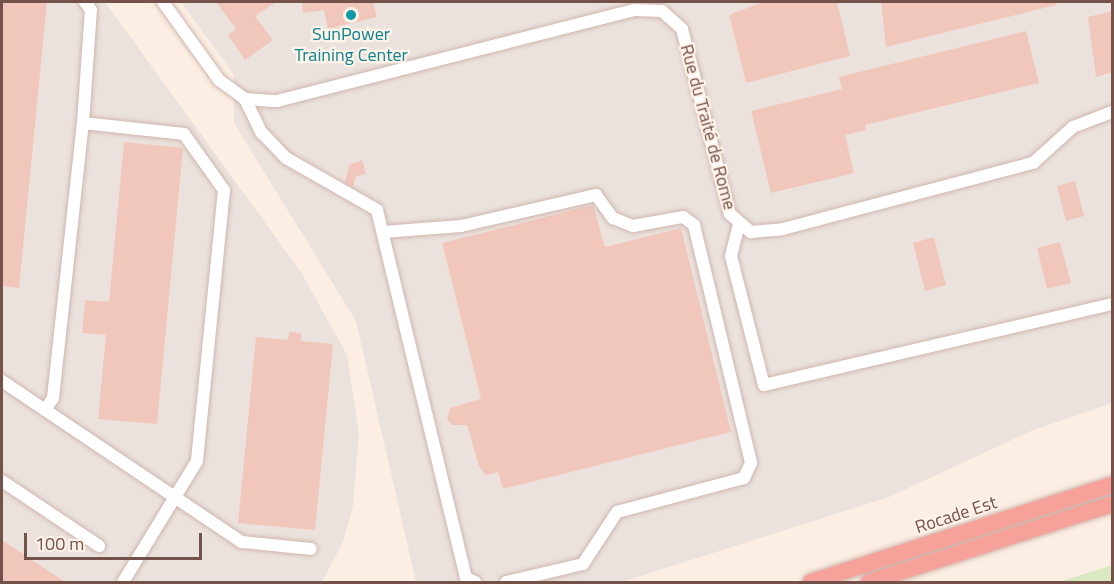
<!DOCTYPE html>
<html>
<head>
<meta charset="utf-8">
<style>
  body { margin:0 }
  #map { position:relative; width:1114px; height:584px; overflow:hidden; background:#fceee3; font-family:"Titillium Web",sans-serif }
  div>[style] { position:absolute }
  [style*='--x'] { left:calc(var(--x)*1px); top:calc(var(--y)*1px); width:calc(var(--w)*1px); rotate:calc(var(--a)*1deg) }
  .industrial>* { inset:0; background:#ebe2de }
  .green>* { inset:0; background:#d9e9c2 }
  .building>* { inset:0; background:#f1c7bb }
  .roads { filter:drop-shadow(0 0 2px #cfb6ad) drop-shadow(0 0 2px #cfb6ad) }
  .minor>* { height:12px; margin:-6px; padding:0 6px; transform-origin:6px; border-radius:6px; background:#fff }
  .highway>* { height:16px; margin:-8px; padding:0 8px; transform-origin:8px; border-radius:8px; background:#f6a29a }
  .dots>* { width:16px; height:16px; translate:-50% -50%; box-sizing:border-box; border:3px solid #fff3e9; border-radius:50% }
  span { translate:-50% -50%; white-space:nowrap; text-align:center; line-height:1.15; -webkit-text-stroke:4.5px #fff3e9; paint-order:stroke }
  .culture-label { font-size:18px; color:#0d838f }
  .street-label { font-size:18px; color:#745149 }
  .frame { position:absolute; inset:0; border:3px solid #745149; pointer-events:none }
  .scale { position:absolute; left:24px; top:533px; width:178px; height:27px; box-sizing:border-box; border:3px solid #745149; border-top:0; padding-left:8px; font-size:18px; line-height:21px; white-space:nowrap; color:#745149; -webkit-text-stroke:4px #fff3e9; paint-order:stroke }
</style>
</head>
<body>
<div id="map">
  <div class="industrial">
    <i style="clip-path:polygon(2px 2px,105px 2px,301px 272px,347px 355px,359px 434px,353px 506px,343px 542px,322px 582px,2px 582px)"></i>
    <i style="clip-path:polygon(181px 2px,1112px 2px,1112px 403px,1031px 431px,889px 497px,622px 582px,416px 582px,356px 321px,234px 123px,234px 75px)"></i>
  </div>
  <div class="green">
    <i style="clip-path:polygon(1112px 565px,1112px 582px,1059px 582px)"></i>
  </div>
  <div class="building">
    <i style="clip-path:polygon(2px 2px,47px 2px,19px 288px,2px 286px)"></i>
    <i style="clip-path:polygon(216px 2px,276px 2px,255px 16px,273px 40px,245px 60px,228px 35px,236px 29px)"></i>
    <i style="clip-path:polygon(302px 2px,373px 2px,377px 17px,328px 29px,324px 10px,303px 13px)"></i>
    <i style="clip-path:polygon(763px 2px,837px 2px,850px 56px,746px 83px,729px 15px)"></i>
    <i style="clip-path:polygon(881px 2px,1055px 2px,1056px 5px,886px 47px)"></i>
    <i style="clip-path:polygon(1113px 11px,1113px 72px,1096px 77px,1088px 17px)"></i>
    <i style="clip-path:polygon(1026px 31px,1039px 83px,865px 125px,866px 130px,845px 135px,854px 173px,771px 193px,751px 111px,842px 89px,839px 77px)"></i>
    <i style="clip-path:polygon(124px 142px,183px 148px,157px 424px,98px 419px,106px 335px,82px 333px,85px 300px,109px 302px)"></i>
    <i style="clip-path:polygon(362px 160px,366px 174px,356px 176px,353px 187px,345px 182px,349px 165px)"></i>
    <i style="clip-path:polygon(1075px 181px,1084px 216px,1066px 221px,1057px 186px)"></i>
    <i style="clip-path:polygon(593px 205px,605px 247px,681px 228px,731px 432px,503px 489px,498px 472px,485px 475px,479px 466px,467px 425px,452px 425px,447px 419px,450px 408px,481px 399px,442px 243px)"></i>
    <i style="clip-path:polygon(934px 237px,946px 285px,925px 291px,913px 243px)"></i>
    <i style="clip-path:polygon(1060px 242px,1071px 283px,1047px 289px,1037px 248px)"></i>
    <i style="clip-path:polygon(289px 332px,301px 333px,301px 341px,333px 344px,315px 530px,238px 523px,256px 337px,288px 340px)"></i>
    <i style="clip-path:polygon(2px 540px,65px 582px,2px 582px)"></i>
  </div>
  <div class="roads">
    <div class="minor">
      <i style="--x:163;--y:2;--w:96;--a:54.3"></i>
      <i style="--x:219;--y:80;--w:32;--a:36"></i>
      <i style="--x:245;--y:99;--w:32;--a:4"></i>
      <i style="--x:277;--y:101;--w:369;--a:-14.3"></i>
      <i style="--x:635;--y:10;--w:27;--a:2"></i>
      <i style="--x:662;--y:11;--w:27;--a:42"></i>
      <i style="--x:682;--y:29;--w:191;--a:75.5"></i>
      <i style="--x:730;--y:214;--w:28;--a:41"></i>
      <i style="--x:751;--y:232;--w:32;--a:-5"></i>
      <i style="--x:783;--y:229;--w:259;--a:-14.8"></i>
      <i style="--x:1033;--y:163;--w:54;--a:-42"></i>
      <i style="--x:1073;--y:127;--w:42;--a:-21"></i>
      <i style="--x:245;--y:99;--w:37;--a:64"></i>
      <i style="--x:261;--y:132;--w:36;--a:46"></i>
      <i style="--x:286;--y:158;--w:105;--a:29.7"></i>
      <i style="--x:377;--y:210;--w:379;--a:76.4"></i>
      <i style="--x:466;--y:578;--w:10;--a:24"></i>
      <i style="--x:83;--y:123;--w:102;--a:6.2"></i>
      <i style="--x:184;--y:134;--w:69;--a:54.5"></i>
      <i style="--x:224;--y:190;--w:272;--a:95.7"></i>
      <i style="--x:197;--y:461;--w:142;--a:121.4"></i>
      <i style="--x:739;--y:224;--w:33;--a:104"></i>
      <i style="--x:731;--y:256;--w:133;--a:75.7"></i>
      <i style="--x:764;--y:385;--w:357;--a:-13.1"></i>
      <i style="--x:383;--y:232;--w:78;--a:-4.4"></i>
      <i style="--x:461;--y:226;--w:139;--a:-12.9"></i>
      <i style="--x:596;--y:195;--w:29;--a:54"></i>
      <i style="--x:613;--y:218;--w:22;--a:22"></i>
      <i style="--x:633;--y:226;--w:51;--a:-10.2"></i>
      <i style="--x:683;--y:217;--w:14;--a:36"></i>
      <i style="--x:694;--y:225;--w:245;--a:76.5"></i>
      <i style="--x:751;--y:463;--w:17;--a:115"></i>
      <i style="--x:744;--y:478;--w:131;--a:165"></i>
      <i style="--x:617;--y:512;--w:62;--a:123.2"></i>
      <i style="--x:583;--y:564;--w:79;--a:166.8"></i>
      <i style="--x:2;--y:381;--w:289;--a:33.9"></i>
      <i style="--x:242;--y:542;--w:69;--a:5.8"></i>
      <i style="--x:45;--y:410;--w:14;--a:-56"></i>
      <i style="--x:53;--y:398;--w:277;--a:-83.8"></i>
      <i style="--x:83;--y:123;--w:113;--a:-86"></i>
      <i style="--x:91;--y:10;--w:10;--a:-127"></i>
      <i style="--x:2;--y:481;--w:117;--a:33.8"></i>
    </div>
    <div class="highway">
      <i style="--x:811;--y:582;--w:316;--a:-17.9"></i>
      <i style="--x:869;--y:582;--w:255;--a:-17.8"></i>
    </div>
  </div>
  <div class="dots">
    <i style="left:351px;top:15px;background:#0f9aa8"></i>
  </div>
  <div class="culture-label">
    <span style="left:351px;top:45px">SunPower<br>Training Center</span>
  </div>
  <div class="street-label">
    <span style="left:708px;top:127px;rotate:75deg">Rue du Traité de Rome</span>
    <span style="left:956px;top:515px;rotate:-18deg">Rocade Est</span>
  </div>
  <div class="frame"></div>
  <div class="scale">100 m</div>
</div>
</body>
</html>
